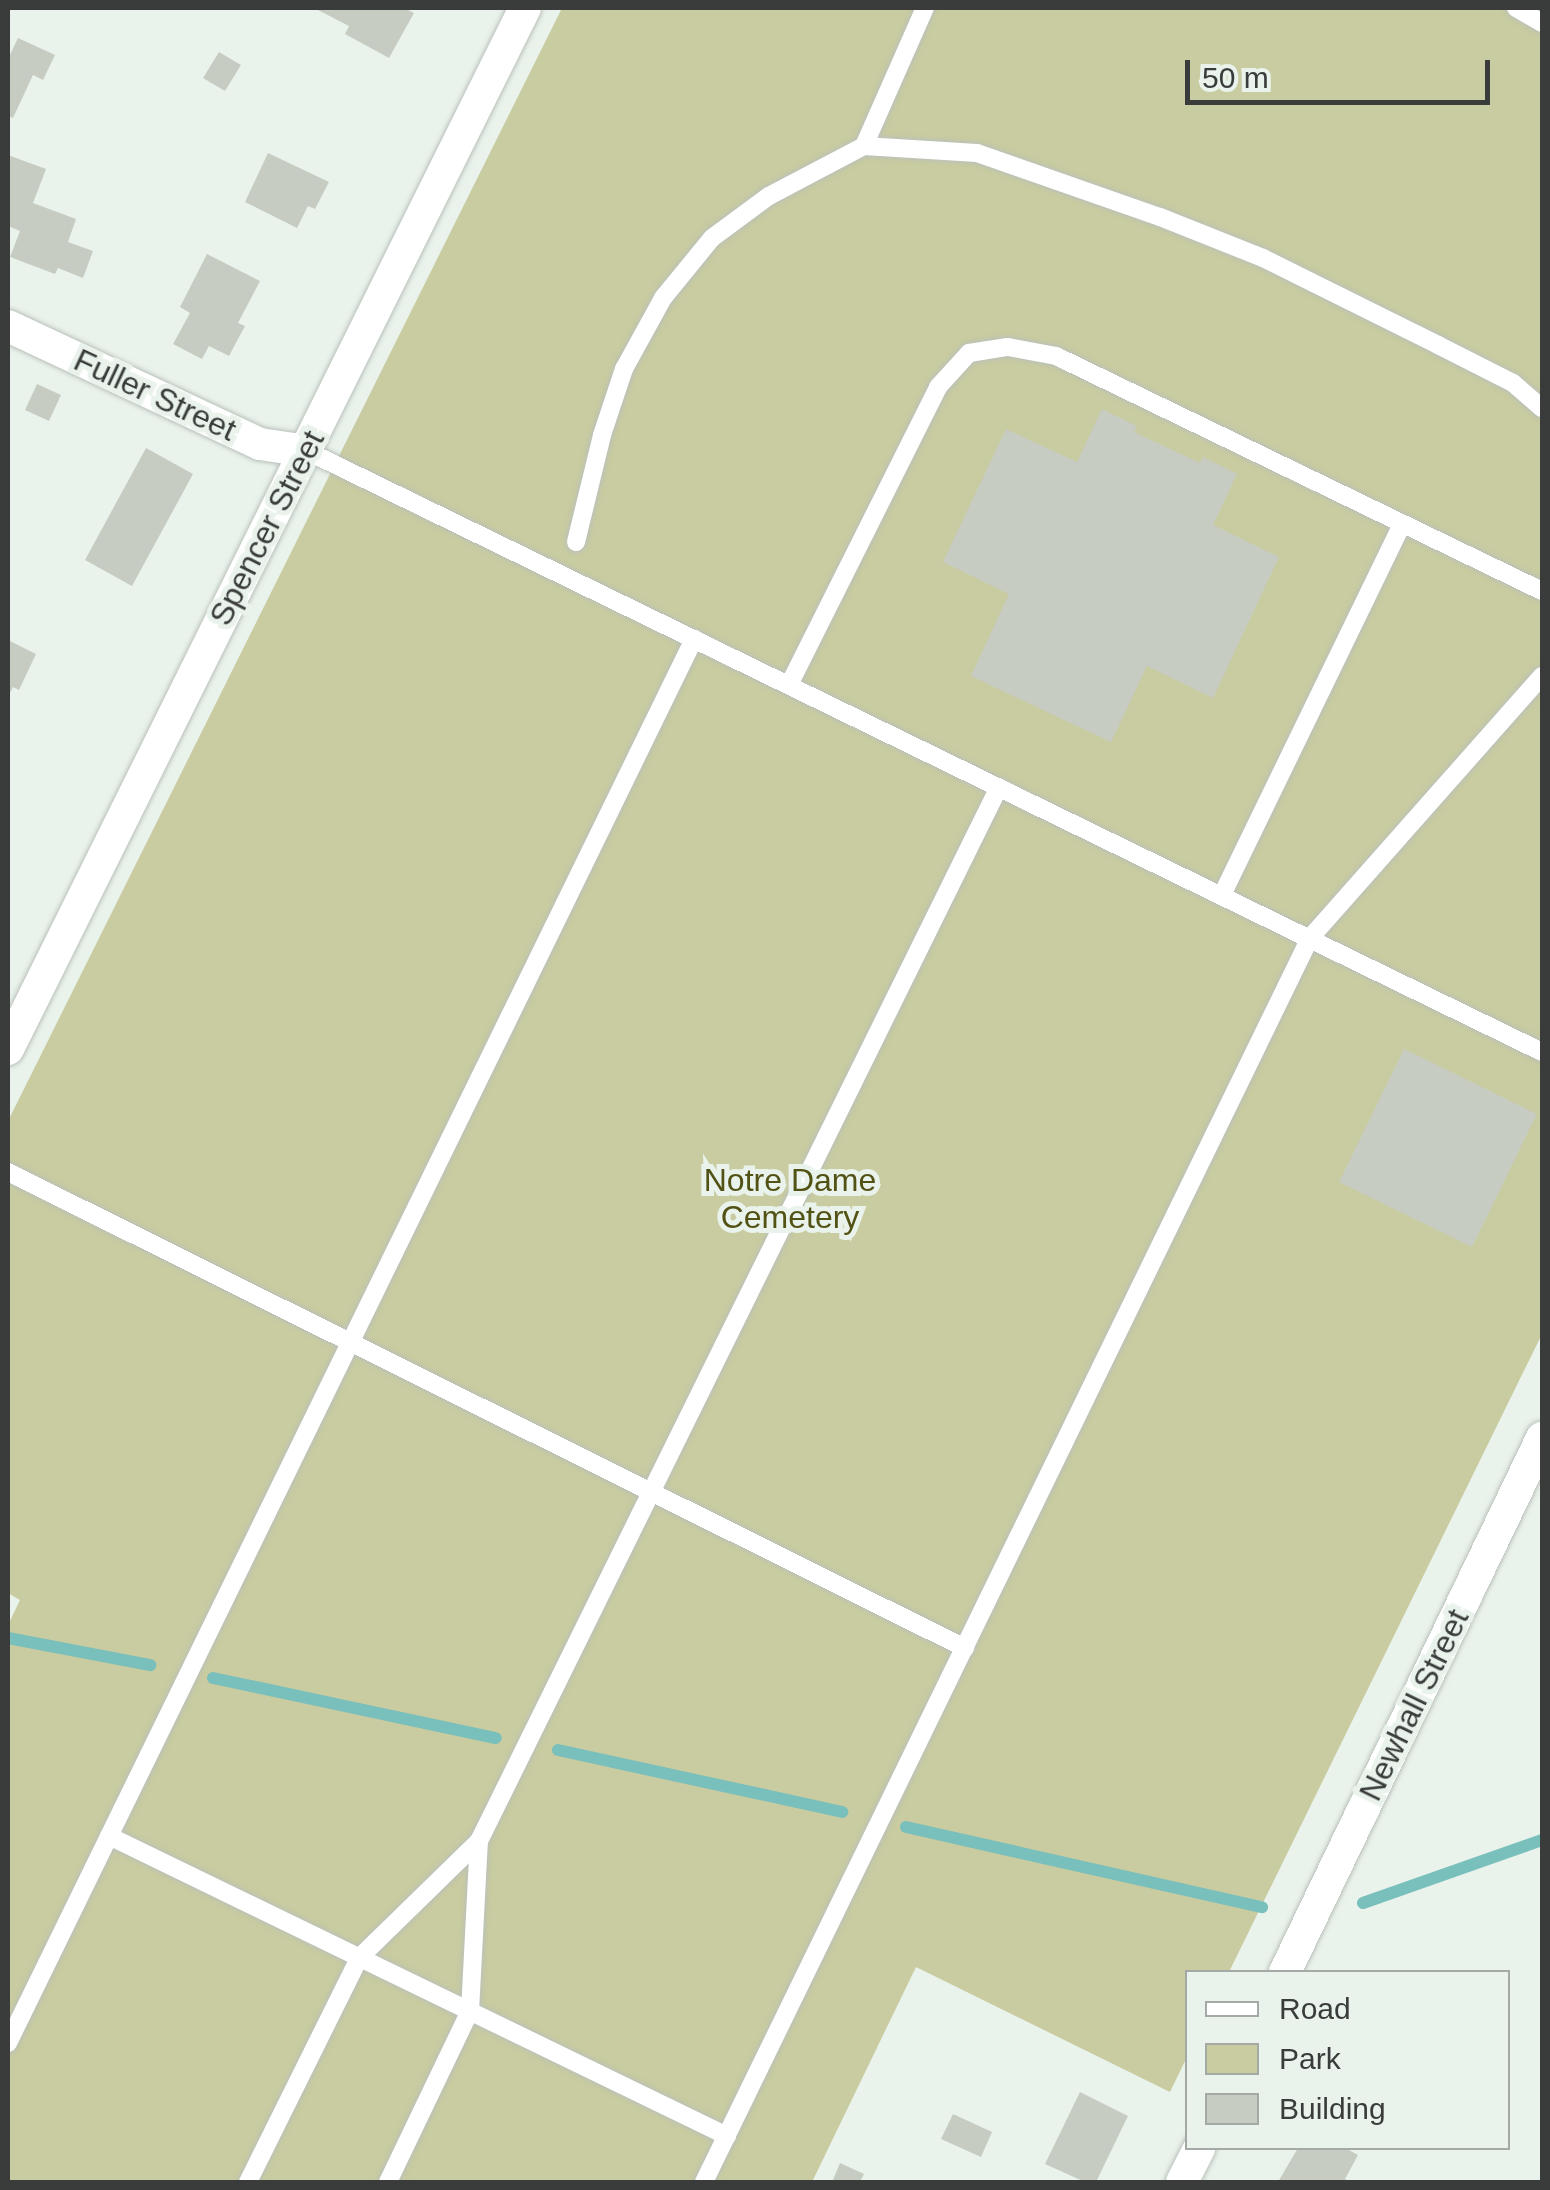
<!DOCTYPE html>
<html>
<head>
<meta charset="utf-8">
<style>
  body { margin:0 }
  #map { position:relative; width:1550px; height:2190px; overflow:hidden; background:#e9f2eb; font-family:Arial,sans-serif }
  div>[style] { position:absolute }
  [style*='--x'] { left:calc(var(--x)*1px); top:calc(var(--y)*1px); width:calc(var(--w)*1px); rotate:calc(var(--a)*1deg) }
  .green>* { inset:0; background:#c9cba0 }
  .stream>* { height:12px; margin:-6px; padding:0 6px; transform-origin:6px; border-radius:6px; background:#79bfbc }
  .building>* { inset:0; background:#c7ccc3 }
  .roads { filter:drop-shadow(0 0 2px #b9c1ba) drop-shadow(0 0 2px #b9c1ba) }
  .service>* { height:18px; margin:-9px; padding:0 9px; transform-origin:9px; border-radius:9px; background:#fff }
  .minor>* { height:32px; margin:-16px; padding:0 16px; transform-origin:16px; border-radius:16px; background:#fff }
  span { translate:-50% -50%; white-space:nowrap; text-align:center; line-height:1.15; -webkit-text-stroke:10px #e9f2eb; paint-order:stroke }
  .street-label { font-size:32px; color:#393c3a }
  .park-label { font-size:32px; color:#525215 }
  .frame { position:absolute; inset:0; border:10px solid #393c3a; pointer-events:none }
  .legend { position:absolute; left:1185px; top:1970px; width:325px; height:180px; box-sizing:border-box; background:#e9f2eb; border:2px solid #a3a9a4; margin:0; padding:12px 18px; list-style:none; font-size:30px; color:#393c3a }
  .legend li { display:flex; align-items:center; gap:20px; height:50px }
  .legend b { width:50px; border:2px solid #a3a9a4 }
  .scale { position:absolute; left:1185px; top:60px; width:305px; height:45px; box-sizing:border-box; border:5px solid #393c3a; border-top:0; padding-left:12px; font-size:30px; line-height:35px; white-space:nowrap; color:#393c3a; -webkit-text-stroke:8px #e9f2eb; paint-order:stroke }
</style>
</head>
<body>
<div id="map">
  <div class="green">
    <i style="clip-path:polygon(562px 8px,1542px 8px,1542px 1334px,1229px 1972px,1188px 1972px,1187px 2057px,1170px 2092px,916px 1967px,812px 2182px,8px 2182px,8px 1625px,20px 1600px,8px 1593px,8px 1121px)"></i>
  </div>
  <div class="stream">
    <i style="--x:8;--y:1638;--w:145;--a:10.8"></i>
    <i style="--x:213;--y:1678;--w:289;--a:12"></i>
    <i style="--x:558;--y:1750;--w:291;--a:12.3"></i>
    <i style="--x:906;--y:1827;--w:365;--a:12.7"></i>
    <i style="--x:1363;--y:1903;--w:190;--a:-19.4"></i>
  </div>
  <div class="building">
    <i style="clip-path:polygon(314px 8px,404px 8px,414px 13px,389px 58px,345px 34px,349px 26px)"></i>
    <i style="clip-path:polygon(18px 38px,55px 55px,43px 80px,33px 75px,13px 118px,8px 116px,8px 59px)"></i>
    <i style="clip-path:polygon(219px 52px,241px 65px,225px 91px,203px 78px)"></i>
    <i style="clip-path:polygon(268px 153px,329px 182px,315px 209px,308px 206px,297px 228px,245px 202px)"></i>
    <i style="clip-path:polygon(8px 155px,46px 169px,33px 203px,76px 219px,68px 242px,93px 251px,83px 278px,58px 268px,55px 274px,10px 257px,20px 231px,8px 226px)"></i>
    <i style="clip-path:polygon(207px 254px,260px 281px,238px 323px,245px 326px,229px 356px,209px 346px,202px 359px,173px 344px,190px 313px,180px 307px)"></i>
    <i style="clip-path:polygon(37px 384px,61px 395px,49px 421px,25px 410px)"></i>
    <i style="clip-path:polygon(1102px 409px,1137px 426px,1134px 432px,1200px 463px,1203px 457px,1237px 474px,1213px 525px,1279px 557px,1213px 698px,1147px 666px,1111px 742px,971px 676px,1009px 594px,943px 562px,1006px 429px,1077px 462px)"></i>
    <i style="clip-path:polygon(146px 448px,193px 474px,132px 586px,85px 560px)"></i>
    <i style="clip-path:polygon(8px 640px,36px 654px,19px 690px,13px 687px,8px 697px)"></i>
    <i style="clip-path:polygon(1404px 1049px,1537px 1114px,1472px 1247px,1339px 1182px)"></i>
    <i style="clip-path:polygon(1080px 2092px,1128px 2116px,1096px 2182px,1085px 2182px,1045px 2164px)"></i>
    <i style="clip-path:polygon(953px 2114px,992px 2132px,981px 2157px,941px 2139px)"></i>
    <i style="clip-path:polygon(1298px 2148px,1345px 2148px,1358px 2155px,1345px 2179px,1351px 2182px,1278px 2182px)"></i>
    <i style="clip-path:polygon(840px 2163px,864px 2174px,860px 2182px,832px 2182px)"></i>
  </div>
  <div class="roads">
    <div class="service">
      <i style="--x:1516;--y:8;--w:30;--a:30"></i>
      <i style="--x:864;--y:146;--w:151;--a:-66.2"></i>
      <i style="--x:307;--y:451;--w:1373;--a:25.95"></i>
      <i style="--x:576;--y:542;--w:110;--a:-76.3"></i>
      <i style="--x:602;--y:435;--w:70;--a:-71.6"></i>
      <i style="--x:624;--y:369;--w:81;--a:-61.2"></i>
      <i style="--x:663;--y:298;--w:77;--a:-50.8"></i>
      <i style="--x:712;--y:238;--w:71;--a:-36.4"></i>
      <i style="--x:769;--y:196;--w:107;--a:-27.8"></i>
      <i style="--x:864;--y:146;--w:113;--a:3.5"></i>
      <i style="--x:977;--y:153;--w:194;--a:19.3"></i>
      <i style="--x:1160;--y:217;--w:111;--a:21.7"></i>
      <i style="--x:1263;--y:258;--w:195;--a:26.4"></i>
      <i style="--x:1438;--y:345;--w:84;--a:26.9"></i>
      <i style="--x:1513;--y:383;--w:38;--a:41"></i>
      <i style="--x:789;--y:685;--w:333;--a:-63.4"></i>
      <i style="--x:938;--y:387;--w:46;--a:-47.6"></i>
      <i style="--x:969;--y:353;--w:39;--a:-9"></i>
      <i style="--x:1008;--y:347;--w:49;--a:10.6"></i>
      <i style="--x:1056;--y:356;--w:540;--a:25.81"></i>
      <i style="--x:1222;--y:895;--w:411;--a:-64.1"></i>
      <i style="--x:8;--y:1172;--w:1069;--a:26.45"></i>
      <i style="--x:109;--y:1836;--w:687;--a:25.89"></i>
      <i style="--x:8;--y:2043;--w:1563;--a:-63.96"></i>
      <i style="--x:248;--y:2182;--w:250;--a:-63.6"></i>
      <i style="--x:359;--y:1958;--w:168;--a:-44.3"></i>
      <i style="--x:479;--y:1841;--w:1175;--a:-63.74"></i>
      <i style="--x:388;--y:2182;--w:190;--a:-64.4"></i>
      <i style="--x:470;--y:2011;--w:170;--a:-87"></i>
      <i style="--x:704;--y:2182;--w:1384;--a:-64.03"></i>
      <i style="--x:1310;--y:938;--w:350;--a:-48.5"></i>
    </div>
    <div class="minor">
      <i style="--x:8;--y:326;--w:278;--a:25.1"></i>
      <i style="--x:260;--y:444;--w:48;--a:8.5"></i>
      <i style="--x:8;--y:1049;--w:1162;--a:-63.59"></i>
      <i style="--x:1285;--y:1972;--w:593;--a:-64.3"></i>
      <i style="--x:1182;--y:2182;--w:38;--a:-63"></i>
    </div>
  </div>
  <div class="street-label">
    <span style="left:155px;top:395px;rotate:25deg">Fuller Street</span>
    <span style="left:267px;top:528px;rotate:-63deg">Spencer Street</span>
    <span style="left:1414px;top:1705px;rotate:-64deg">Newhall Street</span>
  </div>
  <div class="park-label">
    <span style="left:790px;top:1199px">Notre Dame<br>Cemetery</span>
  </div>
  <div class="frame"></div>
  <ul class="legend">
  <li><b style="height:12px;background:#fff"></b>Road</li>
  <li><b style="height:28px;background:#c9cba0"></b>Park</li>
  <li><b style="height:28px;background:#c7ccc3"></b>Building</li>
  </ul>
  <div class="scale">50 m</div>
</div>
</body>
</html>
